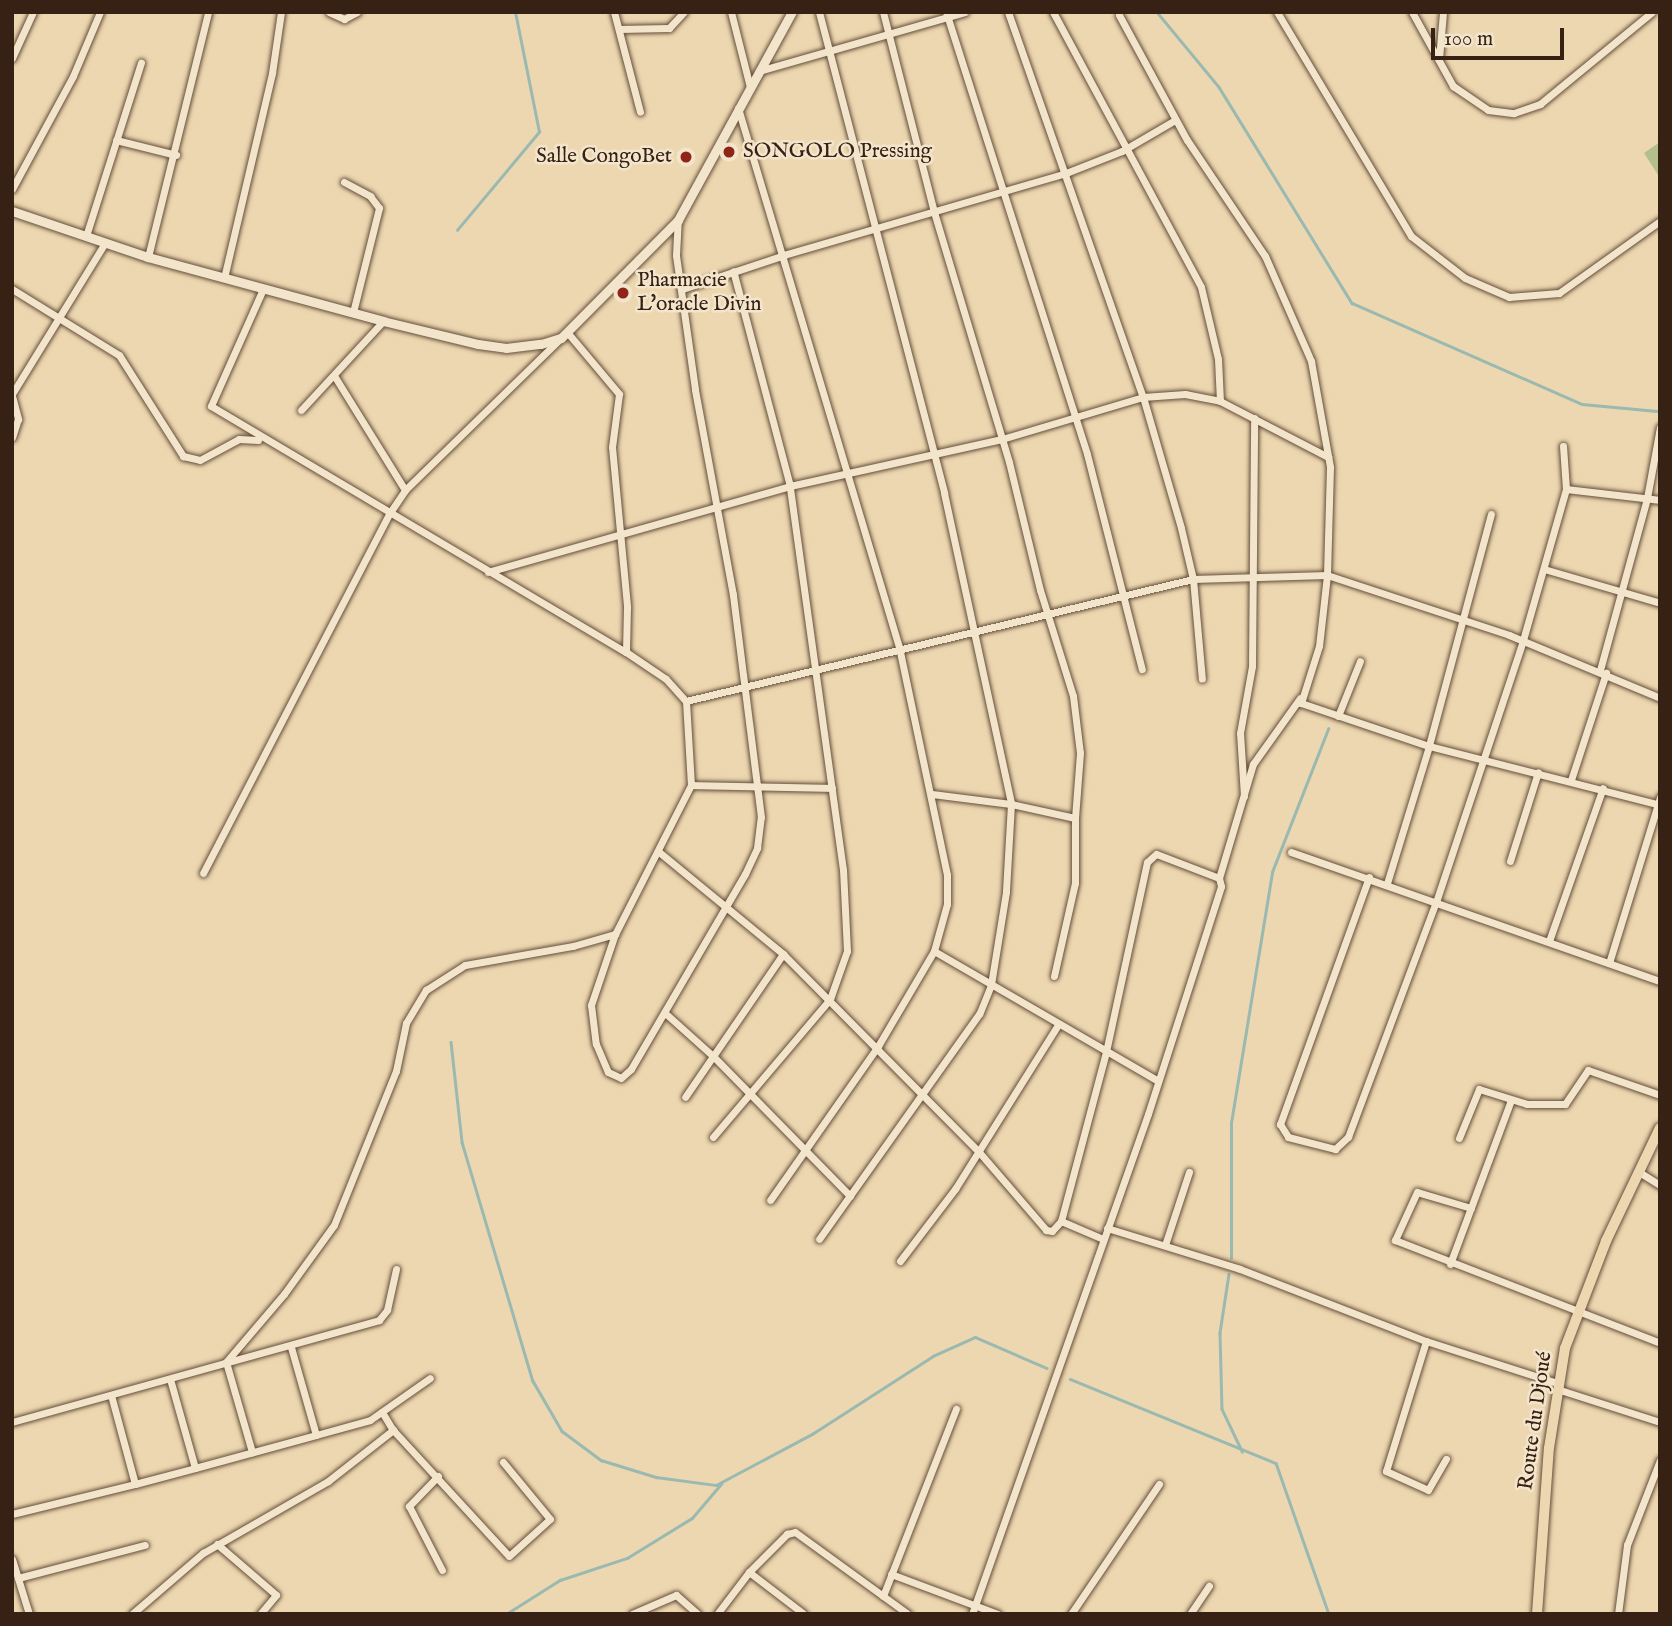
<!DOCTYPE html>
<html>
<head>
<meta charset="utf-8">
<style>
  body { margin:0 }
  #map { position:relative; width:1672px; height:1626px; overflow:hidden; background:#edd7b0; font-family:"IM FELL English",serif }
  div>[style] { position:absolute }
  [style*='--x'] { left:calc(var(--x)*1px); top:calc(var(--y)*1px); width:calc(var(--w)*1px); rotate:calc(var(--a)*1deg) }
  .green>* { inset:0; background:#b4bf8e }
  .stream>* { height:2.5px; margin:-1.25px; padding:0 1.25px; transform-origin:1.25px; border-radius:1.25px; background:#9ab9b0 }
  .roads { filter:drop-shadow(0 0 2px #644e3b) drop-shadow(0 0 2px #644e3b) }
  .minor>* { height:7px; margin:-3.5px; padding:0 3.5px; transform-origin:3.5px; border-radius:3.5px; background:#f3e5cc }
  .tertiary>* { height:9px; margin:-4.5px; padding:0 4.5px; transform-origin:4.5px; border-radius:4.5px; background:#f3e5cc }
  .primary>* { height:10px; margin:-5px; padding:0 5px; transform-origin:5px; border-radius:5px; background:#edd7b0 }
  .dots>* { width:19px; height:19px; translate:-50% -50%; box-sizing:border-box; border:4px solid #f3e5cc; border-radius:50% }
  span { translate:-50% -50%; white-space:nowrap; text-align:center; line-height:1.15; -webkit-text-stroke:5px #f3e5cc; paint-order:stroke }
  .poi-label { font-size:21px; color:#362114 }
  .left { translate:0 -50%; text-align:left }
  .right { translate:-100% -50%; text-align:right }
  .street-label { font-size:21px; color:#362114 }
  .frame { position:absolute; inset:0; border:14px solid #362114; pointer-events:none }
  .scale { position:absolute; left:1431px; top:28px; width:133px; height:32px; box-sizing:border-box; border:4px solid #362114; border-top:0; padding-left:9px; font-size:21px; line-height:24px; white-space:nowrap; color:#362114; -webkit-text-stroke:5px #f3e5cc; paint-order:stroke }
</style>
</head>
<body>
<div id="map">
  <div class="green">
    <i style="clip-path:polygon(1660px 142px,1660px 178px,1644px 153px)"></i>
  </div>
  <div class="stream">
    <i style="--x:1157;--y:12;--w:97;--a:50.4"></i>
    <i style="--x:1219;--y:87;--w:254;--a:58.4"></i>
    <i style="--x:1352;--y:303;--w:251;--a:23.7"></i>
    <i style="--x:1582;--y:404;--w:75;--a:5.3"></i>
    <i style="--x:457;--y:230;--w:128;--a:-50.1"></i>
    <i style="--x:539;--y:132;--w:122;--a:-101.3"></i>
    <i style="--x:451;--y:1042;--w:101;--a:83.7"></i>
    <i style="--x:462;--y:1142;--w:249;--a:73.5"></i>
    <i style="--x:533;--y:1381;--w:58;--a:59.9"></i>
    <i style="--x:562;--y:1431;--w:49;--a:36.6"></i>
    <i style="--x:601;--y:1460;--w:58;--a:17.2"></i>
    <i style="--x:656;--y:1477;--w:61;--a:7.6"></i>
    <i style="--x:716;--y:1485;--w:109;--a:-28"></i>
    <i style="--x:812;--y:1434;--w:144;--a:-32.8"></i>
    <i style="--x:933;--y:1356;--w:46;--a:-24.3"></i>
    <i style="--x:975;--y:1337;--w:78;--a:23.3"></i>
    <i style="--x:1231;--y:1258;--w:135;--a:-90"></i>
    <i style="--x:1231;--y:1123;--w:254;--a:-80.7"></i>
    <i style="--x:1272;--y:872;--w:154;--a:-68.6"></i>
    <i style="--x:1229;--y:1274;--w:60;--a:98.7"></i>
    <i style="--x:1220;--y:1333;--w:76;--a:88.5"></i>
    <i style="--x:1222;--y:1409;--w:47;--a:64.5"></i>
    <i style="--x:1070;--y:1379;--w:222;--a:22.2"></i>
    <i style="--x:1276;--y:1463;--w:160;--a:70.7"></i>
    <i style="--x:506;--y:1614;--w:64;--a:-32.2"></i>
    <i style="--x:560;--y:1580;--w:71;--a:-18.2"></i>
    <i style="--x:627;--y:1558;--w:76;--a:-31.6"></i>
    <i style="--x:692;--y:1518;--w:45;--a:-49.5"></i>
  </div>
  <div class="roads">
    <div class="minor">
      <i style="--x:329;--y:12;--w:17;--a:25"></i>
      <i style="--x:344;--y:19;--w:15;--a:-28"></i>
      <i style="--x:614;--y:12;--w:103;--a:75.4"></i>
      <i style="--x:731;--y:12;--w:77;--a:75.8"></i>
      <i style="--x:819;--y:12;--w:497;--a:75.4"></i>
      <i style="--x:944;--y:493;--w:318;--a:77.8"></i>
      <i style="--x:1011;--y:804;--w:88;--a:93.3"></i>
      <i style="--x:1006;--y:892;--w:94;--a:99.2"></i>
      <i style="--x:991;--y:985;--w:31;--a:112"></i>
      <i style="--x:979;--y:1014;--w:276;--a:125.4"></i>
      <i style="--x:883;--y:12;--w:206;--a:75.7"></i>
      <i style="--x:934;--y:212;--w:261;--a:73.3"></i>
      <i style="--x:1009;--y:462;--w:132;--a:76.4"></i>
      <i style="--x:1040;--y:590;--w:111;--a:72.7"></i>
      <i style="--x:1073;--y:696;--w:57;--a:83"></i>
      <i style="--x:1080;--y:753;--w:65;--a:94.4"></i>
      <i style="--x:1075;--y:818;--w:66;--a:-167.7"></i>
      <i style="--x:1011;--y:804;--w:80;--a:-172.8"></i>
      <i style="--x:946;--y:12;--w:464;--a:72.3"></i>
      <i style="--x:1087;--y:454;--w:222;--a:75.7"></i>
      <i style="--x:1008;--y:12;--w:408;--a:70.7"></i>
      <i style="--x:1143;--y:397;--w:136;--a:73.8"></i>
      <i style="--x:1181;--y:528;--w:52;--a:76.8"></i>
      <i style="--x:1193;--y:579;--w:100;--a:84.9"></i>
      <i style="--x:1053;--y:12;--w:312;--a:61.7"></i>
      <i style="--x:1201;--y:287;--w:74;--a:76.7"></i>
      <i style="--x:1218;--y:359;--w:42;--a:87.3"></i>
      <i style="--x:1277;--y:12;--w:261;--a:59.1"></i>
      <i style="--x:1411;--y:236;--w:68;--a:37.9"></i>
      <i style="--x:1465;--y:278;--w:48;--a:23.4"></i>
      <i style="--x:1509;--y:297;--w:50;--a:-4.6"></i>
      <i style="--x:1559;--y:293;--w:124;--a:-35.5"></i>
      <i style="--x:1412;--y:12;--w:85;--a:61"></i>
      <i style="--x:1453;--y:86;--w:42;--a:34.4"></i>
      <i style="--x:1488;--y:110;--w:26;--a:7"></i>
      <i style="--x:1514;--y:113;--w:28;--a:-19"></i>
      <i style="--x:1540;--y:104;--w:145;--a:-39.4"></i>
      <i style="--x:1119;--y:15;--w:142;--a:61.5"></i>
      <i style="--x:1187;--y:140;--w:140;--a:56.1"></i>
      <i style="--x:1265;--y:256;--w:115;--a:66.3"></i>
      <i style="--x:1311;--y:361;--w:108;--a:79.8"></i>
      <i style="--x:1330;--y:467;--w:108;--a:91.6"></i>
      <i style="--x:1327;--y:575;--w:71;--a:96.4"></i>
      <i style="--x:1319;--y:646;--w:60;--a:107.5"></i>
      <i style="--x:1301;--y:703;--w:135;--a:18.6"></i>
      <i style="--x:1429;--y:746;--w:143;--a:107"></i>
      <i style="--x:619;--y:29;--w:50;--a:-1.1"></i>
      <i style="--x:669;--y:28;--w:22;--a:-47"></i>
      <i style="--x:12;--y:58;--w:51;--a:-65.5"></i>
      <i style="--x:1439;--y:59;--w:47;--a:-85.1"></i>
      <i style="--x:759;--y:71;--w:214;--a:-16"></i>
      <i style="--x:738;--y:108;--w:563;--a:73.37"></i>
      <i style="--x:899;--y:647;--w:233;--a:78.1"></i>
      <i style="--x:947;--y:875;--w:29;--a:90"></i>
      <i style="--x:947;--y:904;--w:49;--a:105.5"></i>
      <i style="--x:934;--y:951;--w:110;--a:120.5"></i>
      <i style="--x:878;--y:1046;--w:188;--a:125"></i>
      <i style="--x:116;--y:140;--w:62;--a:14"></i>
      <i style="--x:344;--y:182;--w:30;--a:28"></i>
      <i style="--x:370;--y:196;--w:15;--a:53"></i>
      <i style="--x:379;--y:208;--w:107;--a:104"></i>
      <i style="--x:12;--y:189;--w:128;--a:-61.6"></i>
      <i style="--x:73;--y:76;--w:69;--a:-67.1"></i>
      <i style="--x:86;--y:236;--w:182;--a:-72.4"></i>
      <i style="--x:148;--y:257;--w:252;--a:-76.2"></i>
      <i style="--x:224;--y:278;--w:211;--a:-76.8"></i>
      <i style="--x:272;--y:73;--w:62;--a:-81.6"></i>
      <i style="--x:12;--y:289;--w:126;--a:31.7"></i>
      <i style="--x:119;--y:355;--w:120;--a:57.6"></i>
      <i style="--x:183;--y:456;--w:17;--a:13"></i>
      <i style="--x:200;--y:460;--w:44;--a:-28.3"></i>
      <i style="--x:239;--y:439;--w:19;--a:3"></i>
      <i style="--x:263;--y:289;--w:128;--a:114"></i>
      <i style="--x:211;--y:406;--w:482;--a:30.7"></i>
      <i style="--x:626;--y:652;--w:48;--a:34"></i>
      <i style="--x:666;--y:679;--w:30;--a:48"></i>
      <i style="--x:686;--y:701;--w:84;--a:86.6"></i>
      <i style="--x:691;--y:785;--w:167;--a:117"></i>
      <i style="--x:615;--y:934;--w:75;--a:108.7"></i>
      <i style="--x:591;--y:1005;--w:39;--a:83"></i>
      <i style="--x:596;--y:1044;--w:30;--a:67"></i>
      <i style="--x:608;--y:1072;--w:14;--a:25"></i>
      <i style="--x:621;--y:1078;--w:13;--a:-42"></i>
      <i style="--x:631;--y:1069;--w:226;--a:-59.7"></i>
      <i style="--x:745;--y:874;--w:29;--a:-65"></i>
      <i style="--x:757;--y:848;--w:31;--a:-83"></i>
      <i style="--x:761;--y:817;--w:224;--a:-97.2"></i>
      <i style="--x:733;--y:595;--w:209;--a:-100.5"></i>
      <i style="--x:695;--y:389;--w:135;--a:-98.1"></i>
      <i style="--x:676;--y:255;--w:34;--a:-87"></i>
      <i style="--x:682;--y:289;--w:108;--a:-18.4"></i>
      <i style="--x:784;--y:255;--w:294;--a:-16.2"></i>
      <i style="--x:1066;--y:173;--w:60;--a:-21.4"></i>
      <i style="--x:1122;--y:151;--w:61;--a:-30.3"></i>
      <i style="--x:567;--y:332;--w:81;--a:50"></i>
      <i style="--x:619;--y:394;--w:53;--a:97.5"></i>
      <i style="--x:612;--y:447;--w:161;--a:84.6"></i>
      <i style="--x:627;--y:607;--w:45;--a:91.3"></i>
      <i style="--x:335;--y:377;--w:133;--a:58.2"></i>
      <i style="--x:12;--y:394;--w:177;--a:-58.4"></i>
      <i style="--x:12;--y:396;--w:24;--a:75"></i>
      <i style="--x:18;--y:419;--w:19;--a:108"></i>
      <i style="--x:301;--y:410;--w:121;--a:-47.3"></i>
      <i style="--x:1566;--y:489;--w:95;--a:6.7"></i>
      <i style="--x:1491;--y:514;--w:240;--a:105"></i>
      <i style="--x:1429;--y:746;--w:238;--a:14.3"></i>
      <i style="--x:1544;--y:569;--w:121;--a:16.3"></i>
      <i style="--x:488;--y:572;--w:314;--a:-15.9"></i>
      <i style="--x:790;--y:486;--w:217;--a:-12.5"></i>
      <i style="--x:1002;--y:439;--w:147;--a:-16.6"></i>
      <i style="--x:1143;--y:397;--w:42;--a:-4.1"></i>
      <i style="--x:1185;--y:394;--w:36;--a:11"></i>
      <i style="--x:1220;--y:401;--w:122;--a:27.4"></i>
      <i style="--x:1600;--y:670;--w:178;--a:-74.7"></i>
      <i style="--x:1647;--y:498;--w:72;--a:-79.6"></i>
      <i style="--x:686;--y:701;--w:521;--a:-13.53"></i>
      <i style="--x:1193;--y:579;--w:134;--a:-1.7"></i>
      <i style="--x:1327;--y:575;--w:192;--a:18.2"></i>
      <i style="--x:1509;--y:635;--w:164;--a:22.6"></i>
      <i style="--x:1338;--y:716;--w:59;--a:-68.2"></i>
      <i style="--x:1571;--y:780;--w:113;--a:-71.9"></i>
      <i style="--x:691;--y:785;--w:141;--a:1.2"></i>
      <i style="--x:1244;--y:796;--w:63;--a:-93.6"></i>
      <i style="--x:1240;--y:733;--w:68;--a:-79.8"></i>
      <i style="--x:1252;--y:666;--w:248;--a:-89.5"></i>
      <i style="--x:659;--y:852;--w:161;--a:39.4"></i>
      <i style="--x:783;--y:954;--w:173;--a:124.4"></i>
      <i style="--x:1291;--y:852;--w:391;--a:19.3"></i>
      <i style="--x:1510;--y:861;--w:93;--a:-72.5"></i>
      <i style="--x:203;--y:873;--w:404;--a:-62.6"></i>
      <i style="--x:389;--y:514;--w:29;--a:-56"></i>
      <i style="--x:405;--y:490;--w:216;--a:-44.3"></i>
      <i style="--x:1369;--y:877;--w:263;--a:109.8"></i>
      <i style="--x:1280;--y:1124;--w:15;--a:58"></i>
      <i style="--x:1288;--y:1137;--w:49;--a:14.3"></i>
      <i style="--x:1335;--y:1149;--w:18;--a:-43"></i>
      <i style="--x:1348;--y:1137;--w:251;--a:-69.5"></i>
      <i style="--x:1436;--y:902;--w:276;--a:-71.6"></i>
      <i style="--x:1523;--y:640;--w:157;--a:-74.1"></i>
      <i style="--x:1566;--y:489;--w:43;--a:-94"></i>
      <i style="--x:1219;--y:878;--w:119;--a:-73.4"></i>
      <i style="--x:1253;--y:764;--w:81;--a:-54.5"></i>
      <i style="--x:1549;--y:941;--w:162;--a:-70.6"></i>
      <i style="--x:934;--y:951;--w:259;--a:30.1"></i>
      <i style="--x:783;--y:954;--w:279;--a:45.3"></i>
      <i style="--x:979;--y:1152;--w:103;--a:49.3"></i>
      <i style="--x:1046;--y:1230;--w:6;--a:9"></i>
      <i style="--x:1052;--y:1231;--w:13;--a:-48"></i>
      <i style="--x:1609;--y:963;--w:174;--a:-72.9"></i>
      <i style="--x:1054;--y:976;--w:95;--a:-77.3"></i>
      <i style="--x:1075;--y:883;--w:65;--a:-90"></i>
      <i style="--x:665;--y:1013;--w:64;--a:41.9"></i>
      <i style="--x:713;--y:1056;--w:196;--a:45.6"></i>
      <i style="--x:713;--y:1137;--w:181;--a:-49.7"></i>
      <i style="--x:830;--y:999;--w:51;--a:-70.5"></i>
      <i style="--x:847;--y:951;--w:81;--a:-92.8"></i>
      <i style="--x:843;--y:870;--w:388;--a:-97.9"></i>
      <i style="--x:790;--y:486;--w:222;--a:-104.8"></i>
      <i style="--x:1459;--y:1138;--w:53;--a:-67.8"></i>
      <i style="--x:1479;--y:1089;--w:50;--a:17.4"></i>
      <i style="--x:1527;--y:1104;--w:38;--a:0"></i>
      <i style="--x:1565;--y:1104;--w:41;--a:-55.9"></i>
      <i style="--x:1588;--y:1070;--w:76;--a:19.1"></i>
      <i style="--x:1639;--y:1172;--w:25;--a:32"></i>
      <i style="--x:1471;--y:1208;--w:56;--a:-163.5"></i>
      <i style="--x:1417;--y:1192;--w:53;--a:114.6"></i>
      <i style="--x:1395;--y:1240;--w:284;--a:21.2"></i>
      <i style="--x:1107;--y:1228;--w:139;--a:17.1"></i>
      <i style="--x:1240;--y:1269;--w:199;--a:21.2"></i>
      <i style="--x:1426;--y:1341;--w:138;--a:17.8"></i>
      <i style="--x:1165;--y:1245;--w:77;--a:-71.8"></i>
      <i style="--x:900;--y:1261;--w:91;--a:-52.6"></i>
      <i style="--x:955;--y:1189;--w:194;--a:-57.9"></i>
      <i style="--x:1450;--y:1264;--w:175;--a:-69.6"></i>
      <i style="--x:1426;--y:1341;--w:136;--a:107.1"></i>
      <i style="--x:1386;--y:1471;--w:46;--a:24.3"></i>
      <i style="--x:1428;--y:1490;--w:36;--a:-60"></i>
      <i style="--x:226;--y:1362;--w:89;--a:-49.5"></i>
      <i style="--x:284;--y:1294;--w:85;--a:-54.1"></i>
      <i style="--x:334;--y:1225;--w:166;--a:-68.1"></i>
      <i style="--x:396;--y:1071;--w:49;--a:-78.2"></i>
      <i style="--x:406;--y:1023;--w:39;--a:-59"></i>
      <i style="--x:426;--y:990;--w:46;--a:-32.7"></i>
      <i style="--x:465;--y:965;--w:110;--a:-10"></i>
      <i style="--x:573;--y:946;--w:44;--a:-15.9"></i>
      <i style="--x:226;--y:1362;--w:94;--a:73.9"></i>
      <i style="--x:170;--y:1379;--w:92;--a:74.3"></i>
      <i style="--x:195;--y:1468;--w:125;--a:-15.3"></i>
      <i style="--x:316;--y:1435;--w:91;--a:-105.9"></i>
      <i style="--x:1557;--y:1389;--w:108;--a:17.8"></i>
      <i style="--x:382;--y:1412;--w:21;--a:59"></i>
      <i style="--x:393;--y:1430;--w:171;--a:47.4"></i>
      <i style="--x:509;--y:1556;--w:55;--a:-42.1"></i>
      <i style="--x:550;--y:1519;--w:74;--a:-129.5"></i>
      <i style="--x:12;--y:1422;--w:381;--a:-15.5"></i>
      <i style="--x:379;--y:1320;--w:13;--a:-51"></i>
      <i style="--x:387;--y:1310;--w:42;--a:-77.6"></i>
      <i style="--x:316;--y:1435;--w:56;--a:-15.5"></i>
      <i style="--x:370;--y:1420;--w:73;--a:-35"></i>
      <i style="--x:438;--y:1476;--w:42;--a:134"></i>
      <i style="--x:409;--y:1506;--w:72;--a:62.7"></i>
      <i style="--x:135;--y:1484;--w:62;--a:-14.9"></i>
      <i style="--x:12;--y:1514;--w:127;--a:-13.7"></i>
      <i style="--x:135;--y:1484;--w:92;--a:-105.1"></i>
      <i style="--x:217;--y:1544;--w:78;--a:40.8"></i>
      <i style="--x:276;--y:1595;--w:25;--a:130"></i>
      <i style="--x:12;--y:1559;--w:58;--a:72.8"></i>
      <i style="--x:749;--y:1572;--w:69;--a:37.4"></i>
      <i style="--x:891;--y:1574;--w:114;--a:20.5"></i>
      <i style="--x:18;--y:1578;--w:131;--a:-14.6"></i>
      <i style="--x:883;--y:1596;--w:201;--a:-68.7"></i>
      <i style="--x:132;--y:1614;--w:94;--a:-40.7"></i>
      <i style="--x:203;--y:1553;--w:144;--a:-29.9"></i>
      <i style="--x:328;--y:1481;--w:83;--a:-38.1"></i>
      <i style="--x:632;--y:1614;--w:48;--a:-23.4"></i>
      <i style="--x:676;--y:1595;--w:29;--a:41"></i>
      <i style="--x:717;--y:1614;--w:53;--a:-52.7"></i>
      <i style="--x:749;--y:1572;--w:54;--a:-45"></i>
      <i style="--x:787;--y:1534;--w:8;--a:-14"></i>
      <i style="--x:795;--y:1532;--w:140;--a:36"></i>
      <i style="--x:972;--y:1614;--w:530;--a:-70.61"></i>
      <i style="--x:1148;--y:1114;--w:239;--a:-72.2"></i>
      <i style="--x:1221;--y:886;--w:8;--a:-104"></i>
      <i style="--x:1219;--y:878;--w:67;--a:-159.1"></i>
      <i style="--x:1156;--y:854;--w:12;--a:138"></i>
      <i style="--x:1147;--y:862;--w:194;--a:102.2"></i>
      <i style="--x:1106;--y:1052;--w:175;--a:104.9"></i>
      <i style="--x:1061;--y:1221;--w:46;--a:23.2"></i>
      <i style="--x:1071;--y:1614;--w:157;--a:-55.9"></i>
      <i style="--x:1190;--y:1614;--w:34;--a:-56"></i>
      <i style="--x:1618;--y:1614;--w:70;--a:-82.6"></i>
      <i style="--x:1627;--y:1545;--w:91;--a:-68.8"></i>
    </div>
    <div class="tertiary">
      <i style="--x:12;--y:211;--w:144;--a:18.7"></i>
      <i style="--x:148;--y:257;--w:244;--a:15.2"></i>
      <i style="--x:383;--y:321;--w:98;--a:13.6"></i>
      <i style="--x:478;--y:344;--w:28;--a:8"></i>
      <i style="--x:506;--y:348;--w:35;--a:-7"></i>
      <i style="--x:541;--y:344;--w:21;--a:-17"></i>
      <i style="--x:561;--y:338;--w:166;--a:-45.2"></i>
      <i style="--x:678;--y:220;--w:237;--a:-61.3"></i>
    </div>
    <div class="primary">
      <i style="--x:1537;--y:1614;--w:166;--a:-85.9"></i>
      <i style="--x:1549;--y:1448;--w:101;--a:-80.9"></i>
      <i style="--x:1565;--y:1348;--w:115;--a:-69"></i>
      <i style="--x:1606;--y:1241;--w:125;--a:-64.5"></i>
    </div>
  </div>
  <div class="dots">
    <i style="left:729px;top:152px;background:#8f2418"></i>
    <i style="left:686px;top:157px;background:#8f2418"></i>
    <i style="left:623px;top:293px;background:#8f2418"></i>
  </div>
  <div class="poi-label">
    <span class="left" style="left:743px;top:152px">SONGOLO Pressing</span>
    <span class="right" style="left:672px;top:157px">Salle CongoBet</span>
    <span class="left" style="left:637px;top:293px">Pharmacie<br>L'oracle Divin</span>
  </div>
  <div class="street-label">
    <span style="left:1536px;top:1421px;rotate:-82deg">Route du Djoué</span>
  </div>
  <div class="frame"></div>
  <div class="scale">100 m</div>
</div>
</body>
</html>
